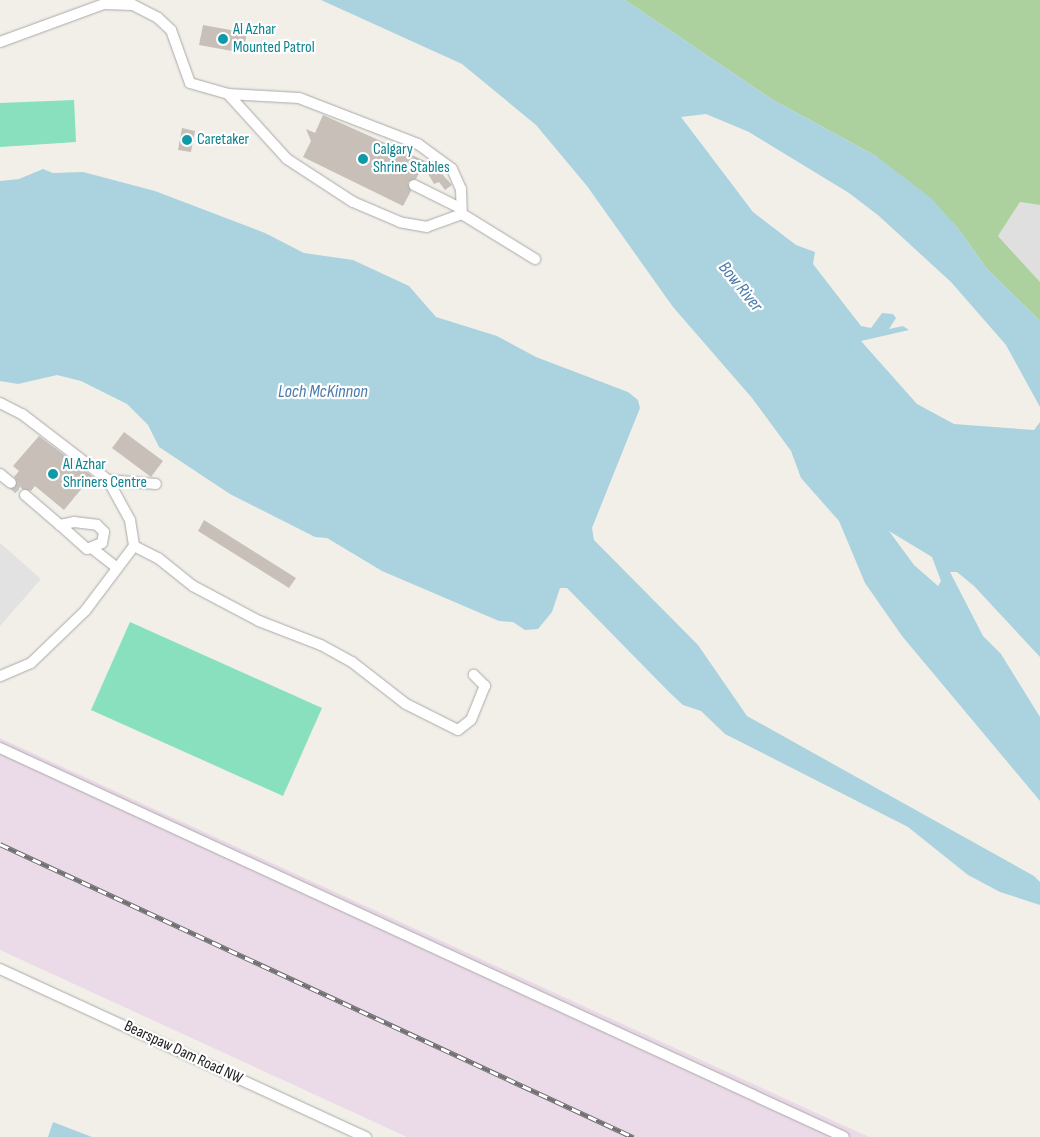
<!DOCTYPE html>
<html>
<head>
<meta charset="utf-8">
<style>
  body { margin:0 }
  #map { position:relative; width:1040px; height:1137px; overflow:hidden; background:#f2efe9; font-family:"Sofia Sans Condensed",sans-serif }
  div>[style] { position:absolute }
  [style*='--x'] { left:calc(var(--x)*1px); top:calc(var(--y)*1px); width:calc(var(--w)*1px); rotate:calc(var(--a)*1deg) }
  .residential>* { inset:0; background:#e0dfdf }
  .industrial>* { inset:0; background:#ebdbe8 }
  .forest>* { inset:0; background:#add19e }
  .pitch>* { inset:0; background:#88e0be }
  .parking>* { inset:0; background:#e2e2e2 }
  .water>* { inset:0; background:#aad3df }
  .building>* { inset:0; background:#c7bfb8 }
  .minor-tunnel>* { height:10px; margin-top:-5px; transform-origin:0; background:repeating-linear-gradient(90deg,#c8c6c1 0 10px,transparent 0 15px) }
  .roads { filter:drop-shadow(0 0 1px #a9a9a9) drop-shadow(0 0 1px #a9a9a9) }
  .minor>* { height:10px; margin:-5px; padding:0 5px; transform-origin:5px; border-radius:5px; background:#fff }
  .rail>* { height:5px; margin-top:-2.5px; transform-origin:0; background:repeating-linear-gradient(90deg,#fff 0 9px,#707070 0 18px); box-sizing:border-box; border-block:1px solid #707070 }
  .dots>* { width:14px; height:14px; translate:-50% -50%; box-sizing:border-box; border:2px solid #fff; border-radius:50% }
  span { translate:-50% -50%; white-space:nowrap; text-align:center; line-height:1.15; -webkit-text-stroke:4.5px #fff; paint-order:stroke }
  .culture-label { font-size:16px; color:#0d838f }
  .left { translate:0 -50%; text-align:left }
  .street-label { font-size:16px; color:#222 }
  .water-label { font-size:18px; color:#4a7aab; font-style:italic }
</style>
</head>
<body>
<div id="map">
  <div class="residential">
    <i style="clip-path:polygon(1020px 202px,1040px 205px,1040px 282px,998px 236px)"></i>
  </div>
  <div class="industrial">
    <i style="clip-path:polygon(0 738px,165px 814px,869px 1137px,407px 1137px,0 950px)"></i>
  </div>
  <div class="forest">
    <i style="clip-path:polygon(625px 0,1040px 0,1040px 205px,1020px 202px,998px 236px,1040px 282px,1040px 321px,987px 269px,957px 227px,876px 156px,773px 100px)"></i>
  </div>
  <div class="pitch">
    <i style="clip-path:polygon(74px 100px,76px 142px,0 147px,0 103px)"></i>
    <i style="clip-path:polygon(130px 622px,322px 708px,283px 796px,91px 710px)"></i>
  </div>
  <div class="parking">
    <i style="clip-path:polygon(0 543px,41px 579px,0 626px)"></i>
  </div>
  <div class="water">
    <i style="clip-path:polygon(evenodd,321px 0,625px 0,773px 100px,876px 156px,931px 198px,957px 227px,987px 269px,1040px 321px,1040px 407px,1006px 345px,951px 282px,879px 216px,849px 193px,749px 132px,706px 114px,681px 117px,753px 212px,796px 245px,815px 252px,813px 264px,861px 326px,871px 328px,882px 313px,893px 314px,896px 318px,889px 329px,903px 326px,909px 330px,861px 341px,917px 404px,954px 424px,1034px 430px,1040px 422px,1040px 657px,974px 586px,957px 572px,950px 572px,983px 636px,1001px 654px,1040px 717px,1040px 801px,902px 636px,865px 583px,839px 521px,801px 478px,791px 451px,752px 398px,673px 307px,587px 186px,536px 125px,462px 64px,321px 0,889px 531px,932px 557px,941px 581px,938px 586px,914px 565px,889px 531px)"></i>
    <i style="clip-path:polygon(43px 169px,53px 173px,83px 172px,155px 191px,265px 233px,304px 253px,353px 260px,409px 286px,436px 317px,497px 336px,536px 357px,628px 392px,638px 400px,640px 408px,592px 528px,594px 540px,698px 645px,747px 716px,1034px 876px,1040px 882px,1040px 905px,1000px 892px,968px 875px,908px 827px,725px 734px,701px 711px,683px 705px,670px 693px,567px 588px,560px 588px,552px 612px,538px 629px,525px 630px,513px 622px,499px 621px,382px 571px,327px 538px,315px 537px,230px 494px,159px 447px,148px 425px,127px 404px,81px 381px,57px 375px,18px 384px,0 381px,0 181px,19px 179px)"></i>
    <i style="clip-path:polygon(53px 1122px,92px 1137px,48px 1137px)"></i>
  </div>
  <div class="building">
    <i style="clip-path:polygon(203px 25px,247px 33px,243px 53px,199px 45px)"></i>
    <i style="clip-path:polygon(323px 115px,434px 165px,452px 185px,445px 190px,439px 182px,434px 184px,423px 165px,416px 179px,408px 182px,411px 191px,403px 206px,303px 157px,311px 141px,306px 129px,315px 133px)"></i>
    <i style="clip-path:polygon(182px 128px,195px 131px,191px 152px,178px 150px)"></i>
    <i style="clip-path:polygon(124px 432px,163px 461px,151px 477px,112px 448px)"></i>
    <i style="clip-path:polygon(39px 436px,92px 476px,64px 510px,35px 486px,31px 491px,22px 489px,14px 477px,19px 471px,13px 466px)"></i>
    <i style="clip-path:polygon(204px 520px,296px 578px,289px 588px,198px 531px)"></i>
  </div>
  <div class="minor-tunnel">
    <i style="--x:11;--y:483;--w:18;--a:41"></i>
  </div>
  <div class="roads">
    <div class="minor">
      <i style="--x:0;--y:42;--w:111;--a:-20.1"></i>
      <i style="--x:104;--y:4;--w:29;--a:2"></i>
      <i style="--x:133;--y:5;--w:28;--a:27"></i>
      <i style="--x:158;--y:18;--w:18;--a:43"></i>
      <i style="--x:171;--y:30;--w:56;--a:70.3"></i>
      <i style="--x:190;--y:83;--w:40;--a:16"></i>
      <i style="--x:228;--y:94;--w:71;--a:3.2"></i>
      <i style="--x:299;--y:98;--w:128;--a:21.1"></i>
      <i style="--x:418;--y:144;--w:42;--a:36.3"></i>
      <i style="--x:452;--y:169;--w:22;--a:66"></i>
      <i style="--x:461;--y:189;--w:25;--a:88"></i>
      <i style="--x:462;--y:214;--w:37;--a:160"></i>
      <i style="--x:427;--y:227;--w:27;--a:-170"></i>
      <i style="--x:400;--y:222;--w:51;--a:-156.9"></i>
      <i style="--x:353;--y:202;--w:79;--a:-146.9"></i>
      <i style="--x:287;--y:159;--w:88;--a:-132.2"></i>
      <i style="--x:414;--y:185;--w:51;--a:26.6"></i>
      <i style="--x:462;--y:214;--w:86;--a:31.7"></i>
      <i style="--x:0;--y:403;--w:25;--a:27"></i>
      <i style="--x:22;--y:414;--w:108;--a:37.5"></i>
      <i style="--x:108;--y:480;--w:46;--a:61.2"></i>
      <i style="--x:130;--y:520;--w:26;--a:81"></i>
      <i style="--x:134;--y:546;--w:81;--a:127"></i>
      <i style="--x:85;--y:611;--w:75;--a:136.1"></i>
      <i style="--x:31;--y:663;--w:34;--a:157"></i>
      <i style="--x:0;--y:474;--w:14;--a:39"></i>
      <i style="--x:108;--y:480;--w:48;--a:4.8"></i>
      <i style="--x:25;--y:495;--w:46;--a:40.6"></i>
      <i style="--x:74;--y:522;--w:23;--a:7"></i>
      <i style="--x:97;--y:525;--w:10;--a:45"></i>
      <i style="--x:104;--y:532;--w:11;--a:100"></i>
      <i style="--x:102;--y:543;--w:16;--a:158"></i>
      <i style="--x:87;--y:549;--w:36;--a:-138"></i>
      <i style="--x:60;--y:525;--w:14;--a:-12"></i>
      <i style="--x:134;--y:546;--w:27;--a:27"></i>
      <i style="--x:158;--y:558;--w:45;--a:38.7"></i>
      <i style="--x:193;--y:586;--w:75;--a:27.9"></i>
      <i style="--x:259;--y:621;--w:66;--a:21.2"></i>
      <i style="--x:321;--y:645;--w:35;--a:29"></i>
      <i style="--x:352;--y:662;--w:68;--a:37.9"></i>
      <i style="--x:406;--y:704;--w:58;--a:26.6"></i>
      <i style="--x:458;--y:730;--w:16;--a:-38"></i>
      <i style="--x:471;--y:720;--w:37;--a:-68"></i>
      <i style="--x:485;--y:686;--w:16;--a:-135"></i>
      <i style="--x:93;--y:549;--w:31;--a:38"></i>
      <i style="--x:0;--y:748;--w:929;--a:24.74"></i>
      <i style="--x:0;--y:969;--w:403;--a:24.7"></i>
    </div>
  </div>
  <div class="rail">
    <i style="--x:0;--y:844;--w:698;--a:24.84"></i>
  </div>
  <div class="dots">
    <i style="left:223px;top:39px;background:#0f9aa8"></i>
    <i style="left:187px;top:140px;background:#0f9aa8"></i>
    <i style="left:363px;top:159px;background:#0f9aa8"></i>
    <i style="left:53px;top:474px;background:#0f9aa8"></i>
  </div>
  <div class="culture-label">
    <span class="left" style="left:233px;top:39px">Al Azhar<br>Mounted Patrol</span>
    <span class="left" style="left:197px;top:140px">Caretaker</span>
    <span class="left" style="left:373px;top:159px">Calgary<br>Shrine Stables</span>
    <span class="left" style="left:63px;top:474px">Al Azhar<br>Shriners Centre</span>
  </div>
  <div class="street-label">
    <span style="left:183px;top:1053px;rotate:25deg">Bearspaw Dam Road NW</span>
  </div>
  <div class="water-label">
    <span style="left:740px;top:287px;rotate:51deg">Bow River</span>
    <span style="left:323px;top:392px">Loch McKinnon</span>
  </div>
</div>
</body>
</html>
